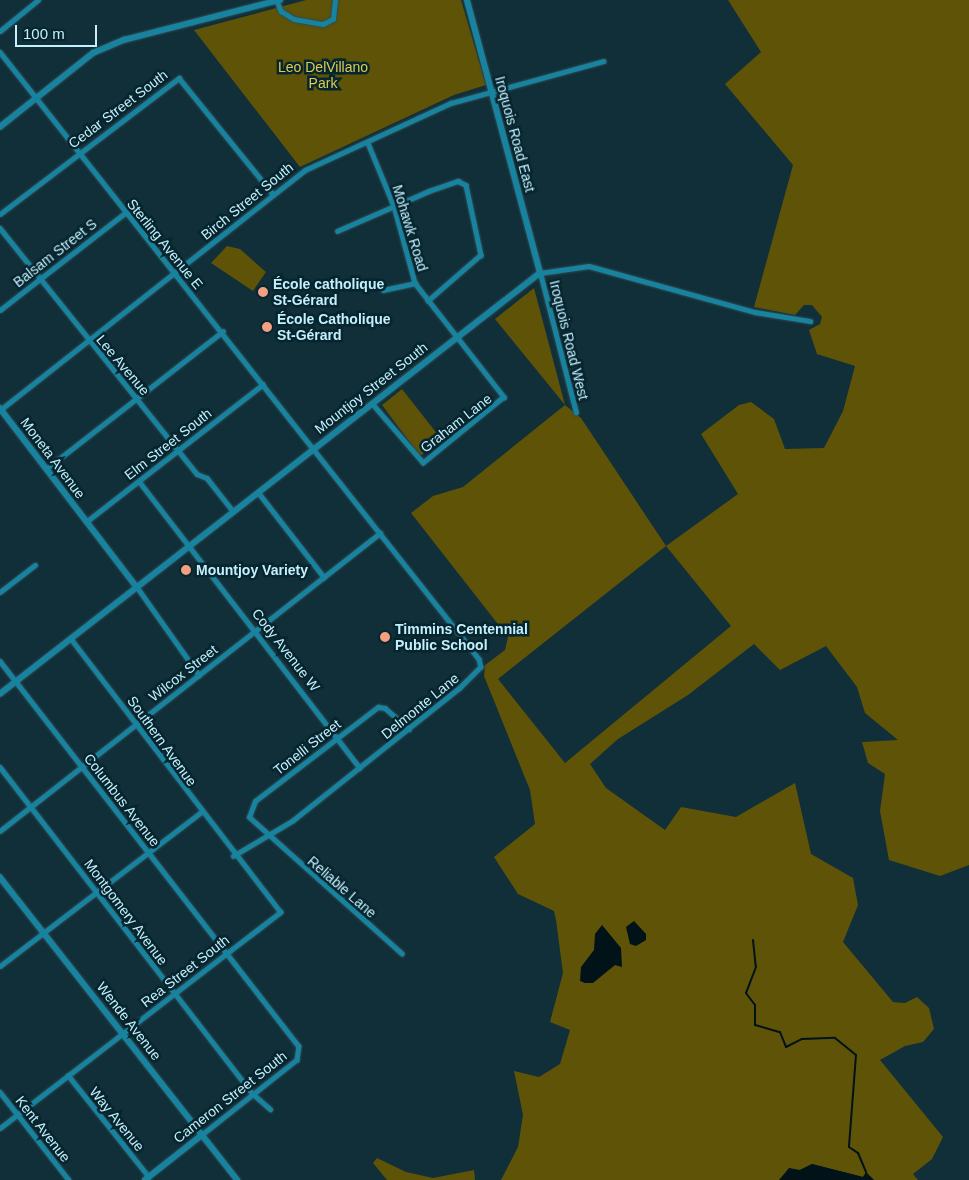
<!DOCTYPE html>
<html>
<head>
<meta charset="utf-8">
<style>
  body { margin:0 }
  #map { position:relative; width:969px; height:1180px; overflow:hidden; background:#112f38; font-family:Helvetica,sans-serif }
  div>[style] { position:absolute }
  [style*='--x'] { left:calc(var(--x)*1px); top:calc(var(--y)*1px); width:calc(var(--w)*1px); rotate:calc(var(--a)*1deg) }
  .green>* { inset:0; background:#5e5307 }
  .water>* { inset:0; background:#011218 }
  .stream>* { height:2px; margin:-1px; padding:0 1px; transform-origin:1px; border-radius:1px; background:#011218 }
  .roads { filter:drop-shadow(0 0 1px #2f4b55) drop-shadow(0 0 1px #2f4b55) }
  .minor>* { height:4.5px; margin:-2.25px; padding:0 2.25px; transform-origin:2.25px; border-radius:2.25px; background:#18839f }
  .tertiary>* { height:5.5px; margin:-2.75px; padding:0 2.75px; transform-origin:2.75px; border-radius:2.75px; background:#18839f }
  .dots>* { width:14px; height:14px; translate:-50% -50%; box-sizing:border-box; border:2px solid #06252e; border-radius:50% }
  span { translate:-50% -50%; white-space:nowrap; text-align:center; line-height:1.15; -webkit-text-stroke:5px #06252e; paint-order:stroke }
  .park-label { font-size:14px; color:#ddca4f }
  .street-label { font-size:14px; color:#c4f0fe }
  .poi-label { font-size:14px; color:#c4f0fe; font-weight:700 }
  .left { translate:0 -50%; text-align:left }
  .scale { position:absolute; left:15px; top:25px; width:82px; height:22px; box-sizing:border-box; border:2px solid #c4f0fe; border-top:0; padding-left:6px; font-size:15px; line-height:18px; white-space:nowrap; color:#c4f0fe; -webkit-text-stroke:4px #06252e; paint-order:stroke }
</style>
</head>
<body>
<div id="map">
  <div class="green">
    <i style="clip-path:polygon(306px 0,461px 0,486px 85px,454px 95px,300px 167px,194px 30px)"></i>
    <i style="clip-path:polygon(evenodd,728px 0,969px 0,969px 865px,940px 876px,889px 860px,880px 811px,885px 774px,868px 763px,862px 742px,898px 740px,865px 713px,857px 687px,826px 646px,780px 670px,754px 644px,688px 695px,618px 739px,590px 764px,606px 788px,665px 830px,681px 807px,736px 817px,795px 783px,811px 854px,853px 878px,858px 905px,843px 942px,893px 1002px,905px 1003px,917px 997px,929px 1008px,934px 1029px,923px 1042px,905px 1046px,880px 1060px,943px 1137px,932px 1159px,913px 1174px,918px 1180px,874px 1180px,866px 1173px,863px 1177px,812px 1164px,779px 1180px,501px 1180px,518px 1147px,523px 1115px,514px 1071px,539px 1077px,560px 1064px,570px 1030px,550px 1022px,563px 973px,556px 920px,554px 911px,518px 894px,494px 857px,535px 824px,530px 790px,484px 676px,485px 665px,505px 650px,508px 637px,411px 513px,433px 496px,463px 487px,565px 405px,495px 319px,534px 288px,565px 405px,581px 418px,666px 546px,738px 494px,701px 434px,739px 405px,751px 402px,774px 419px,785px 449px,824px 448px,843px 411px,855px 366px,817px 354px,809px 330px,820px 324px,822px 317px,812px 305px,804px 305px,795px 315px,754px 307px,793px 165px,725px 84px,761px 52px,728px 0,666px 546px,731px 626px,565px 763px,498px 679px,666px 546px)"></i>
    <i style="clip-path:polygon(227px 246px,240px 249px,266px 272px,253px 291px,211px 263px)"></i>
    <i style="clip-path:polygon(402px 389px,442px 440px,420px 456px,382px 405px)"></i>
    <i style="clip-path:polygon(377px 1158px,406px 1172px,433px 1178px,474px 1170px,475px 1180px,387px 1180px,373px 1163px)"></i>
  </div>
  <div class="water">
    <i style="clip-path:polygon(634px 921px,646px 934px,646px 940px,636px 946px,630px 944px,626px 927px)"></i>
    <i style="clip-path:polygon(602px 925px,621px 948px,622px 967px,615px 965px,593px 983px,585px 983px,580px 981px,581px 967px,594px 950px,595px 934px)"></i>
    <i style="clip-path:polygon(812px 1164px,863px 1177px,866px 1172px,874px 1180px,779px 1180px,789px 1168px,800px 1170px)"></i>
  </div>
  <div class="stream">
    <i style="--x:753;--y:940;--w:27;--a:84"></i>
    <i style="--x:756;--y:967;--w:28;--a:111"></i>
    <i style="--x:746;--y:993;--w:15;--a:53"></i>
    <i style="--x:755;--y:1005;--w:20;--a:90"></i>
    <i style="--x:755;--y:1025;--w:26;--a:16"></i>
    <i style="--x:780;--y:1032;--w:16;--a:68"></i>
    <i style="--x:786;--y:1047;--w:18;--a:-27"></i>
    <i style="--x:802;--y:1039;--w:33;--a:-2"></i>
    <i style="--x:835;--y:1038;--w:27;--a:39"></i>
    <i style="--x:856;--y:1055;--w:92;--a:94.4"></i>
    <i style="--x:849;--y:1147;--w:11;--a:34"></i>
    <i style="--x:858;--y:1153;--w:21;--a:67"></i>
  </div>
  <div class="roads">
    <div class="minor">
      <i style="--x:277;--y:1;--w:11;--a:68"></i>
      <i style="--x:281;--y:11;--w:15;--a:32"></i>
      <i style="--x:294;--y:19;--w:29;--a:10"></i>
      <i style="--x:323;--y:24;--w:11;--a:-27"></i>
      <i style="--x:333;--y:19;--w:19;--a:-84"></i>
      <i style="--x:0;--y:31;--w:49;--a:-39.2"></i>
      <i style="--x:0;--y:52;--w:773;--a:51.72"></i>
      <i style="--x:479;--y:659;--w:8;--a:76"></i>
      <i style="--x:481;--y:667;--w:30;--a:135"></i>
      <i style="--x:460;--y:688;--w:213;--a:141.5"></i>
      <i style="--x:293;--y:821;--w:69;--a:149.3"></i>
      <i style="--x:368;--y:143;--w:68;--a:67.6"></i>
      <i style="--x:394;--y:206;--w:80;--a:74.7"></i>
      <i style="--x:415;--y:283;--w:145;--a:52"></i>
      <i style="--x:504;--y:397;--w:104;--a:140.8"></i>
      <i style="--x:423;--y:463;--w:78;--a:-130.8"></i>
      <i style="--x:0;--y:214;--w:225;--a:-37.2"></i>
      <i style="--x:179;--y:78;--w:149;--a:51"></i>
      <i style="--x:0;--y:228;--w:315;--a:51.3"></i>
      <i style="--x:197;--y:474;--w:11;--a:22"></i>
      <i style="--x:207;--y:478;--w:42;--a:51.8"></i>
      <i style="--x:337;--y:231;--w:100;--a:-23.5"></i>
      <i style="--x:429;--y:191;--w:31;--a:-19"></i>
      <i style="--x:458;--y:181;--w:9;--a:27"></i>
      <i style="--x:466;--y:185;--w:72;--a:77.9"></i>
      <i style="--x:481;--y:255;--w:70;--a:139"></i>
      <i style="--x:383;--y:290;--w:33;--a:-12"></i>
      <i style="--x:0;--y:310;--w:158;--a:-37.8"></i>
      <i style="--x:0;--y:410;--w:388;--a:-38.2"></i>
      <i style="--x:305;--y:170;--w:161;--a:-24.7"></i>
      <i style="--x:451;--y:103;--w:158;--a:-15.4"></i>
      <i style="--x:576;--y:413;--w:145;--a:-104.4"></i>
      <i style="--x:540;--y:273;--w:49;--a:-8.1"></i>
      <i style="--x:589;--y:266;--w:172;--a:15.5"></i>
      <i style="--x:755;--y:312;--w:56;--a:9.3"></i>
      <i style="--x:46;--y:469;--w:224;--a:-37.9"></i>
      <i style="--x:139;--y:481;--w:362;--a:52.4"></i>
      <i style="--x:258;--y:492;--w:108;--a:52.2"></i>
      <i style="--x:86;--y:522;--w:224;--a:-37.9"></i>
      <i style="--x:137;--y:587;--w:108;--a:54.8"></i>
      <i style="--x:0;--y:592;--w:44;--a:-37.6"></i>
      <i style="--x:0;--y:661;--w:487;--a:52.2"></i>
      <i style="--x:299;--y:1046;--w:14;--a:98"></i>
      <i style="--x:297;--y:1060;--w:121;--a:141.7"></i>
      <i style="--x:0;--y:767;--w:413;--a:52.3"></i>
      <i style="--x:253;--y:1094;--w:23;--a:41"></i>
      <i style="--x:0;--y:831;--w:483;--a:-38.1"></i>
      <i style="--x:402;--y:954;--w:205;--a:-138.2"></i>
      <i style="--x:249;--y:817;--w:17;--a:-69"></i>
      <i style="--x:255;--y:801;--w:155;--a:-37.4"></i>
      <i style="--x:378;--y:707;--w:7;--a:8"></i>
      <i style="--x:385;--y:708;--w:32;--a:41"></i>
      <i style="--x:0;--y:966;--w:252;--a:-37.4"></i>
      <i style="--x:68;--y:1075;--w:130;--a:51.5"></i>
      <i style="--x:0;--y:1092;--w:112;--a:51.9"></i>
      <i style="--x:0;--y:1128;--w:354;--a:-37.6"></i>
      <i style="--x:280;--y:912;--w:343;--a:-127.5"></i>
    </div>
    <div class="tertiary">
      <i style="--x:0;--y:127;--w:119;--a:-38.5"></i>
      <i style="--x:93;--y:53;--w:34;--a:-23"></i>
      <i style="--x:124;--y:40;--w:161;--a:-14.4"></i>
      <i style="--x:0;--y:408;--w:225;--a:52.6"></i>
      <i style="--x:0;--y:694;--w:685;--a:-37.94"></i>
      <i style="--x:540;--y:273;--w:283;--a:-105"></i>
      <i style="--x:0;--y:877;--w:385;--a:51.9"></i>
      <i style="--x:145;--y:1180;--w:73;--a:-38.3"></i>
    </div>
  </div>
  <div class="dots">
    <i style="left:263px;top:292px;background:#f3a082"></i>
    <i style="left:267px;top:327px;background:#f3a082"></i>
    <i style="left:186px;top:570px;background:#f3a082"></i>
    <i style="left:385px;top:637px;background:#f3a082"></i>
  </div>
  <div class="park-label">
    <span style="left:323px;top:75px">Leo DelVillano<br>Park</span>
  </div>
  <div class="street-label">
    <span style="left:118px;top:109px;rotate:-37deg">Cedar Street South</span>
    <span style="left:515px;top:134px;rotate:75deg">Iroquois Road East</span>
    <span style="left:247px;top:201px;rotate:-39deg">Birch Street South</span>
    <span style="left:410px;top:228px;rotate:73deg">Mohawk Road</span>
    <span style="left:165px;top:244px;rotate:51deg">Sterling Avenue E</span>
    <span style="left:55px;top:253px;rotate:-38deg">Balsam Street S</span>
    <span style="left:569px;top:340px;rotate:76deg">Iroquois Road West</span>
    <span style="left:123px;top:365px;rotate:50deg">Lee Avenue</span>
    <span style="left:371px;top:388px;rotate:-38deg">Mountjoy Street South</span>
    <span style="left:456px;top:423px;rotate:-38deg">Graham Lane</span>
    <span style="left:168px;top:444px;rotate:-38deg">Elm Street South</span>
    <span style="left:53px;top:458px;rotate:53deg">Moneta Avenue</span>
    <span style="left:286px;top:650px;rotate:52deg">Cody Avenue W</span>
    <span style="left:183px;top:673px;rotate:-38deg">Wilcox Street</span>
    <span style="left:420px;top:706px;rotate:-39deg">Delmonte Lane</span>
    <span style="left:162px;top:741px;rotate:54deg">Southern Avenue</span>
    <span style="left:307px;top:747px;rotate:-38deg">Tonelli Street</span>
    <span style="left:122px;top:800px;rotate:52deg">Columbus Avenue</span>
    <span style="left:342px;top:887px;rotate:41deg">Reliable Lane</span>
    <span style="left:126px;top:912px;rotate:53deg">Montgomery Avenue</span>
    <span style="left:185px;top:971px;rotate:-38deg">Rea Street South</span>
    <span style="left:129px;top:1021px;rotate:52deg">Wende Avenue</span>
    <span style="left:230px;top:1097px;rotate:-38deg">Cameron Street South</span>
    <span style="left:117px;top:1119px;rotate:51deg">Way Avenue</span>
    <span style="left:43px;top:1129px;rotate:52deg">Kent Avenue</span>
  </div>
  <div class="poi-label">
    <span class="left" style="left:273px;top:292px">École catholique<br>St-Gérard</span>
    <span class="left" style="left:277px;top:327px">École Catholique<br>St-Gérard</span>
    <span class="left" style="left:196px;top:570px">Mountjoy Variety</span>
    <span class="left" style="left:395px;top:637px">Timmins Centennial<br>Public School</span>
  </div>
  <div class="scale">100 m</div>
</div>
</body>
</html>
